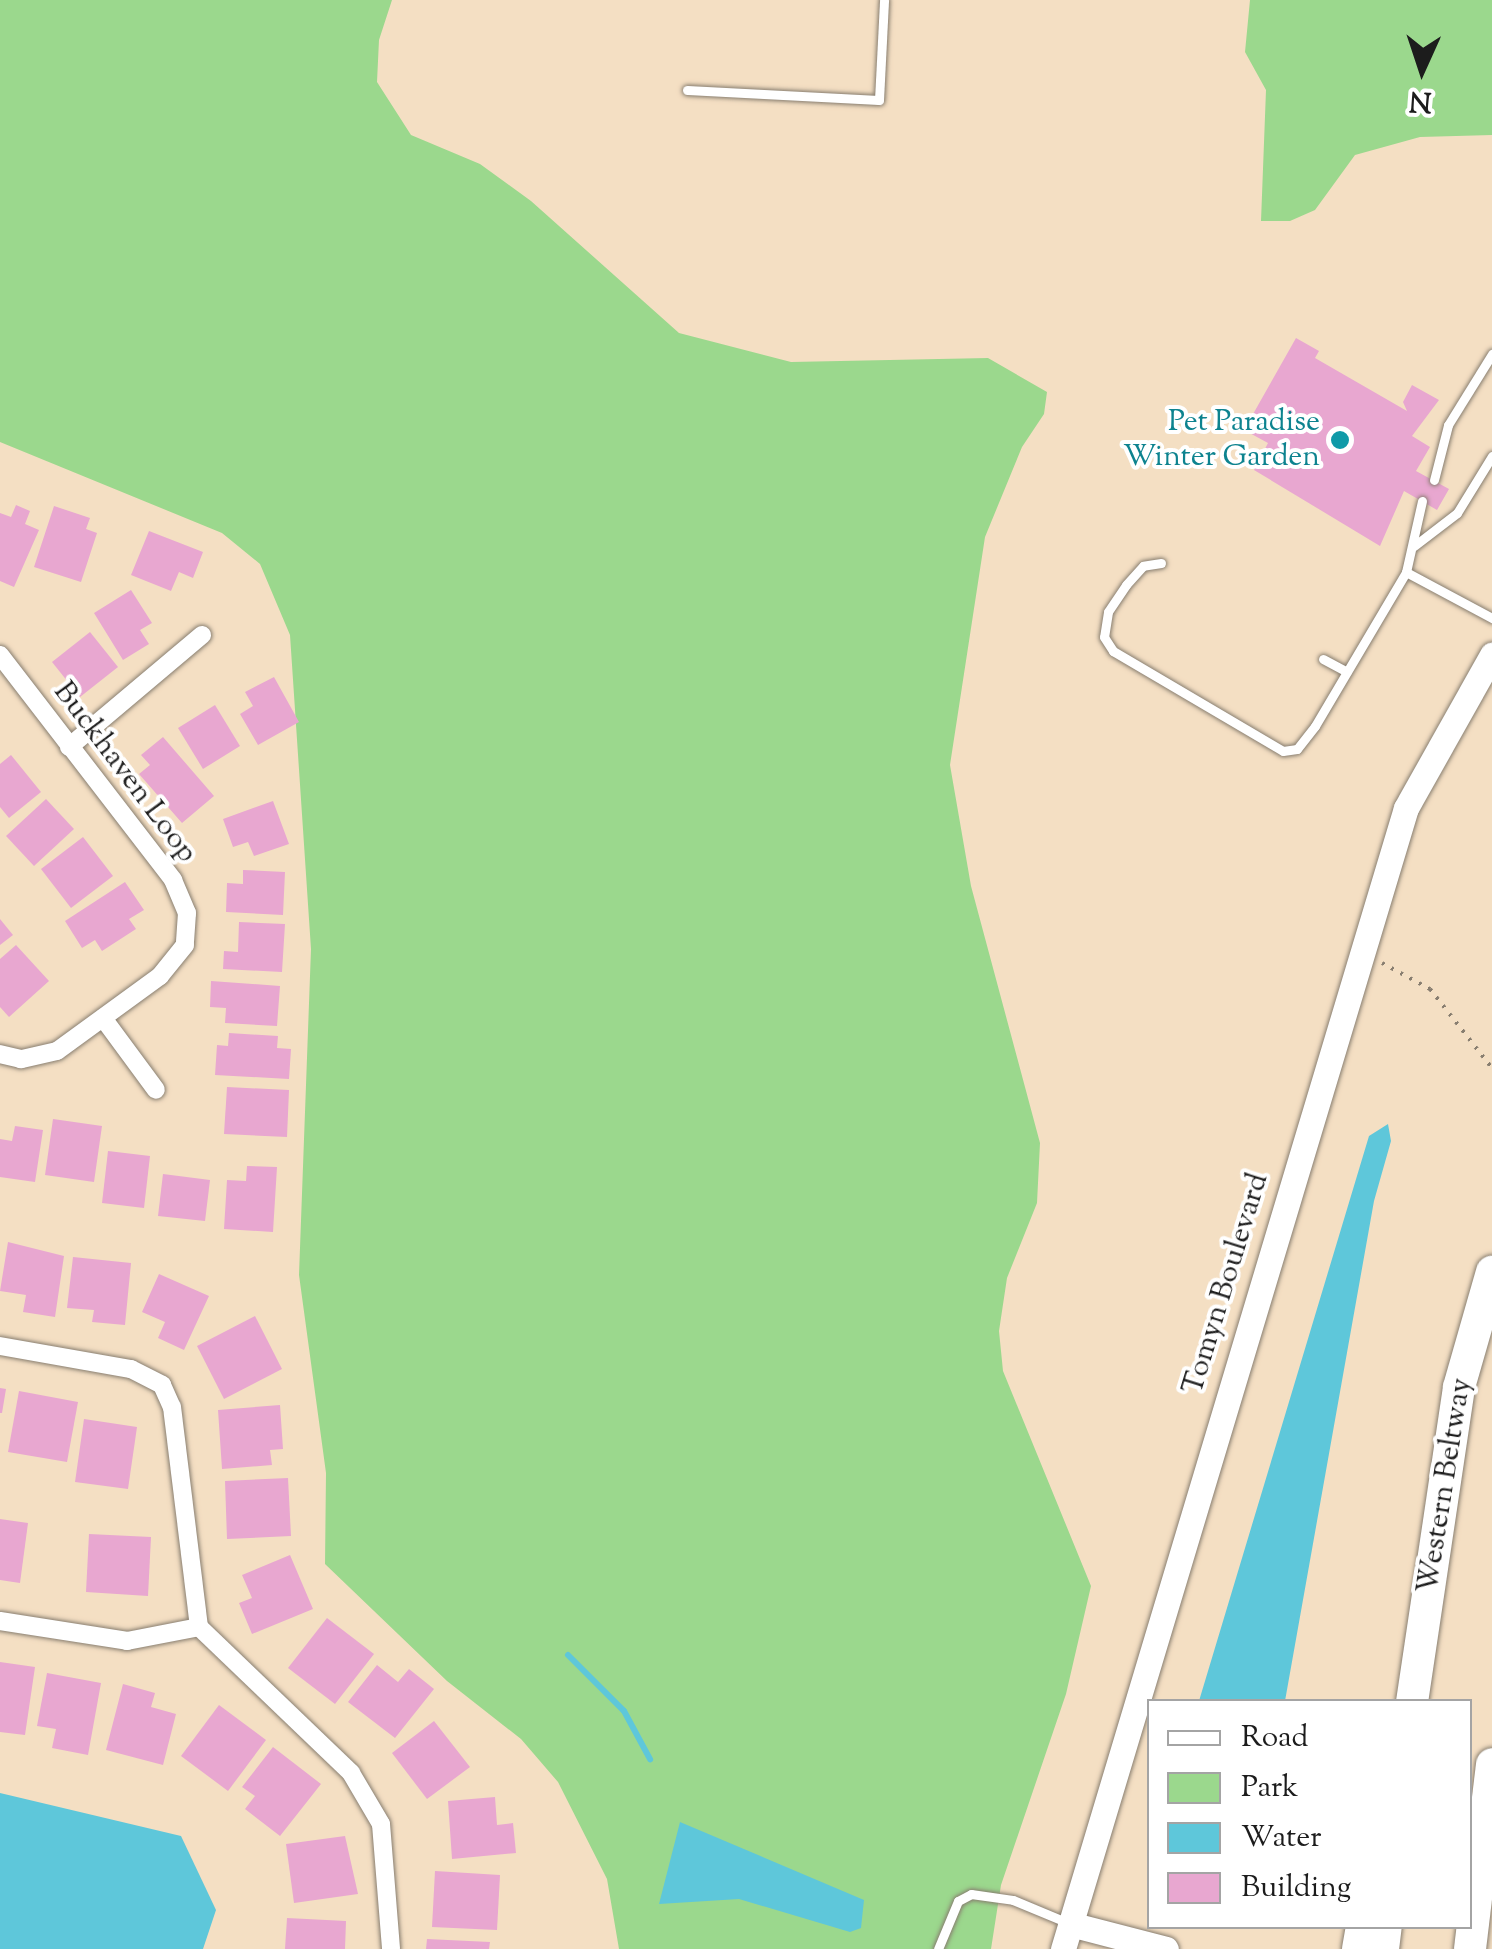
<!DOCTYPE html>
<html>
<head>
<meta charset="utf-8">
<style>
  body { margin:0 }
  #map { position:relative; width:1492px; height:1949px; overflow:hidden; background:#f4dfc3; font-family:"Sorts Mill Goudy",serif }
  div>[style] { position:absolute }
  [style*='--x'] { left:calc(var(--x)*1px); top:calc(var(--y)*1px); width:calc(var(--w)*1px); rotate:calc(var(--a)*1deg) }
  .green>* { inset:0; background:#9bd88d }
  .water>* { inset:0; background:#5ec7da }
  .stream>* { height:6px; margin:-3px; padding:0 3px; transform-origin:3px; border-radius:3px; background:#5ec7da }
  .building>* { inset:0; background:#e8a7d0 }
  .path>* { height:4px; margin-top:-2px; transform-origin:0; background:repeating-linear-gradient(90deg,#887e70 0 2.5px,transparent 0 10.5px) }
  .roads { filter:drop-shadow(0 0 2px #887e70) drop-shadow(0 0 2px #887e70) }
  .lane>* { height:9px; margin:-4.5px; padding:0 4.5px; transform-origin:4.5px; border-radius:4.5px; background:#fff }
  .street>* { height:18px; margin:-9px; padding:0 9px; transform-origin:9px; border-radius:9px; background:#fff }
  .secondary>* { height:25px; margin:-12.5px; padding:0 12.5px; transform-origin:12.5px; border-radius:12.5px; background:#fff }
  .highway>* { height:32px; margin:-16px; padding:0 16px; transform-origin:16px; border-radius:16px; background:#fff }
  .dots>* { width:28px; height:28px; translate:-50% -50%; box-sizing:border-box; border:5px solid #fff; border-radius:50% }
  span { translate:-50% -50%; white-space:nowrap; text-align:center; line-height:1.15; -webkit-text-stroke:8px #fff; paint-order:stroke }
  .culture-label { font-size:30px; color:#0d838f }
  .right { translate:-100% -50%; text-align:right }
  .street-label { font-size:30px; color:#1c1c1c }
  .legend { position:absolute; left:1147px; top:1699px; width:325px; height:230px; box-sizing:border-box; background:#fff; border:2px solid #a4a4a4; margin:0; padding:12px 18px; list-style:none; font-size:30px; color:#1c1c1c }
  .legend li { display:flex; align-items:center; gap:20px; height:50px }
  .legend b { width:50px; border:2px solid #a4a4a4 }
  .north { position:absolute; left:1372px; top:20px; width:100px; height:100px; -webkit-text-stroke:8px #fff; paint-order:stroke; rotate:183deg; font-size:28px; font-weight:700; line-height:40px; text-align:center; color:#1c1c1c }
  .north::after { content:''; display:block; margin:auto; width:35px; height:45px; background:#1c1c1c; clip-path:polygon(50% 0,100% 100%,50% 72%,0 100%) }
</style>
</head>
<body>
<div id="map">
  <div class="green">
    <i style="clip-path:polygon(0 0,392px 0,379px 40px,377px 82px,411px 135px,480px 164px,531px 201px,679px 333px,791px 362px,988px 358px,1047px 392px,1044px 414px,1022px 447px,985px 537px,950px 765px,971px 886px,1040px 1143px,1037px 1203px,1007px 1278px,999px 1331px,1003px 1371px,1091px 1586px,1066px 1694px,1001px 1885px,991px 1949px,619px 1949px,607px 1879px,558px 1782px,521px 1739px,447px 1681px,325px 1564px,326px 1473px,299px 1275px,311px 949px,290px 635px,260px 564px,222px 533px,0 442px)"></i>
    <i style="clip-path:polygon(1250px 0,1492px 0,1492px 135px,1420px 137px,1355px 155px,1315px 210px,1290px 221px,1261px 221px,1266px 90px,1245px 52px)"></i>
  </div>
  <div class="water">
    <i style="clip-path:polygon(1388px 1124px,1391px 1141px,1374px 1201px,1285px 1701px,1199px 1701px,1369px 1136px)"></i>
    <i style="clip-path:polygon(0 1793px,181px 1836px,216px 1910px,203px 1949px,0 1949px)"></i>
    <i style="clip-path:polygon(680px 1822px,864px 1900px,861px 1928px,850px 1932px,739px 1899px,659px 1904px)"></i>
  </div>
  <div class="stream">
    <i style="--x:568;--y:1655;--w:79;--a:45"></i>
    <i style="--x:624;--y:1711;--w:55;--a:61.6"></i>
  </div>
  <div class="building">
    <i style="clip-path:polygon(1296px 338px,1319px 351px,1315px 358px,1407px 411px,1403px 402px,1412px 385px,1439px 400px,1412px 436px,1430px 447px,1416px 471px,1449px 489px,1437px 510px,1404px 491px,1380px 546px,1254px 470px,1268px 443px,1244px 430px)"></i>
    <i style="clip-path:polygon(16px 505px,30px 511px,25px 524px,39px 530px,14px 587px,0 581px,0 513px,11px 517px)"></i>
    <i style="clip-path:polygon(54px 506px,90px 518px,86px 529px,97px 533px,81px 582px,34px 567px)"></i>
    <i style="clip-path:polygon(149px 531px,203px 552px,193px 578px,179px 572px,171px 591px,131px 575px)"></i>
    <i style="clip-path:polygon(131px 590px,152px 623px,140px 630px,149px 644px,123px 660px,94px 613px)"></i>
    <i style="clip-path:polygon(90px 632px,118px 667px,80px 697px,52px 662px)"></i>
    <i style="clip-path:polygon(274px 677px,299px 722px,258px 745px,240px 714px,253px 706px,245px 692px)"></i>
    <i style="clip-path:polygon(215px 705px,240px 746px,203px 769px,178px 728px)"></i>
    <i style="clip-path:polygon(163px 737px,214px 796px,182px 823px,139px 774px,150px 765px,141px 755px)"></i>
    <i style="clip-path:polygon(11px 755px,41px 792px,9px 818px,0 807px,0 764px)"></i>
    <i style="clip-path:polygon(46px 799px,74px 829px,34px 866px,6px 836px)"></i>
    <i style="clip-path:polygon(273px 801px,289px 844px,254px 856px,248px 842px,233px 847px,223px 819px)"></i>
    <i style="clip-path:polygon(83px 837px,113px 876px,71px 908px,41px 869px)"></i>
    <i style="clip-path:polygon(243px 870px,285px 872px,283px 915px,226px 912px,227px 883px,243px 884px)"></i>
    <i style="clip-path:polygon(125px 882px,144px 910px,129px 919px,136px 929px,102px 951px,95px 940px,82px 948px,65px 921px)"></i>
    <i style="clip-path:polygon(0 919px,13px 935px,0 945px)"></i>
    <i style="clip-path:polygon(239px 922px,285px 924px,282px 972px,223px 969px,224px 951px,238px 952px)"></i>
    <i style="clip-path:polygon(16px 945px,49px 981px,9px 1017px,0 1007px,0 959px)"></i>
    <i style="clip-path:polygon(211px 981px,280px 986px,277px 1026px,225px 1023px,226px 1008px,210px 1007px)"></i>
    <i style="clip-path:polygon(229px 1033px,278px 1036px,277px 1048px,291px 1049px,289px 1079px,215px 1075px,217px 1045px,228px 1046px)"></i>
    <i style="clip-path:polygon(227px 1087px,289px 1090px,287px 1137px,224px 1134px)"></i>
    <i style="clip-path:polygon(53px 1119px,102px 1126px,94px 1182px,45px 1175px)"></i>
    <i style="clip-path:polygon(15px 1126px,43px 1130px,35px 1182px,0 1177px,0 1139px,12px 1141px)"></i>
    <i style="clip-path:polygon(108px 1151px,150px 1156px,144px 1208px,102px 1203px)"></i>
    <i style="clip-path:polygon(247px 1166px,277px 1167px,273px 1232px,224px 1229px,227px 1180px,246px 1181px)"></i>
    <i style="clip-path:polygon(163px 1174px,210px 1180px,205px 1221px,158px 1216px)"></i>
    <i style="clip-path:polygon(8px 1242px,64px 1256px,55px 1317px,23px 1312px,26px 1295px,0 1291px)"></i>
    <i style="clip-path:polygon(73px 1257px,131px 1263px,125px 1325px,92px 1322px,94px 1310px,67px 1308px)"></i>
    <i style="clip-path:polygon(159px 1274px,209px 1296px,184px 1350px,158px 1338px,165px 1322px,142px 1312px)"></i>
    <i style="clip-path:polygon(255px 1316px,282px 1369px,224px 1399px,197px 1346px)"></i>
    <i style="clip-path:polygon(0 1388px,6px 1389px,2px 1413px,0 1413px)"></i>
    <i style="clip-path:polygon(19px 1391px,78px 1402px,67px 1462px,8px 1452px)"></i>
    <i style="clip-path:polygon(280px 1405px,283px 1449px,270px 1450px,272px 1465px,222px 1469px,218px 1410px)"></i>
    <i style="clip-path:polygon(84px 1419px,137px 1427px,128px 1489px,75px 1482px)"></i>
    <i style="clip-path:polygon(288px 1478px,291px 1536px,227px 1539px,225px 1481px)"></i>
    <i style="clip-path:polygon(0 1519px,28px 1523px,20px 1583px,0 1580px)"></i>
    <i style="clip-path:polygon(89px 1534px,151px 1537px,148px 1596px,86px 1592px)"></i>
    <i style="clip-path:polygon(290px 1555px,313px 1609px,252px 1634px,239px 1603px,252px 1598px,242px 1575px)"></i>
    <i style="clip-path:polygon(327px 1618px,374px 1654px,335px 1704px,288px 1668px)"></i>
    <i style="clip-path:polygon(0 1662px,35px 1667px,25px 1735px,0 1732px)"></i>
    <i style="clip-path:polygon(377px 1665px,398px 1682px,409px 1669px,434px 1689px,395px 1738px,348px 1702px)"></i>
    <i style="clip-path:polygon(47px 1673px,101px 1683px,88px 1755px,52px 1748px,56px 1729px,37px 1726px)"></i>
    <i style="clip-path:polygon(123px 1684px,155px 1693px,151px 1707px,176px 1714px,163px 1765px,106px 1750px)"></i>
    <i style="clip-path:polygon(219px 1705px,266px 1740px,228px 1791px,181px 1756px)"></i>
    <i style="clip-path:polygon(434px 1721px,470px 1767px,427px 1799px,392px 1753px)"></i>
    <i style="clip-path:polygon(273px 1747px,321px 1784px,280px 1836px,245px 1809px,255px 1796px,242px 1787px)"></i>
    <i style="clip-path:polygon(495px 1797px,497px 1825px,513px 1823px,516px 1853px,452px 1859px,448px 1801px)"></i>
    <i style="clip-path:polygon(345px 1836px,358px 1894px,294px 1903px,286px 1844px)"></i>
    <i style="clip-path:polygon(435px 1871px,500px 1875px,497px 1930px,432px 1927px)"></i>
    <i style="clip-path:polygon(287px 1918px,346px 1921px,345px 1949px,285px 1949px)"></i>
    <i style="clip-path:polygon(427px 1939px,490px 1942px,489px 1949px,426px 1949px)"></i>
  </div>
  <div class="path">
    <i style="--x:1382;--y:963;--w:55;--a:28.4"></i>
    <i style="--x:1430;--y:989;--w:100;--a:51.9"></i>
  </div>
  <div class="roads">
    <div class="lane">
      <i style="--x:687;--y:90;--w:192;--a:3"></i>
      <i style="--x:879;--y:100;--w:100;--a:-87.1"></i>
      <i style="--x:1434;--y:480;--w:57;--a:-75.7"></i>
      <i style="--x:1448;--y:425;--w:84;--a:-58.2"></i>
      <i style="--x:1422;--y:501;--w:73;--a:102.7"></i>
      <i style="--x:1406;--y:572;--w:98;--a:28.1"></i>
      <i style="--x:1414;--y:546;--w:54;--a:-37.5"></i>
      <i style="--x:1457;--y:513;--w:67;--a:-58.4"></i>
      <i style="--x:1161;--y:563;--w:18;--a:171"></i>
      <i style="--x:1143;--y:566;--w:25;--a:132"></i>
      <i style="--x:1126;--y:585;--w:32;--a:124"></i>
      <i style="--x:1108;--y:612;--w:25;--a:99"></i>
      <i style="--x:1104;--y:637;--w:17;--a:57"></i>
      <i style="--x:1113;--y:651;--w:197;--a:30.5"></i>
      <i style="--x:1283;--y:751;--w:14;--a:-8"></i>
      <i style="--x:1297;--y:749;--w:29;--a:-52"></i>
      <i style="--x:1315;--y:726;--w:179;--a:-59.4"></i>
      <i style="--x:1323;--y:659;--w:27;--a:28"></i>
      <i style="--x:938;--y:1949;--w:52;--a:-67.4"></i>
      <i style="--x:958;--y:1901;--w:15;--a:-28"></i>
      <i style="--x:971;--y:1894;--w:42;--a:8.1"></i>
      <i style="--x:1013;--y:1900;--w:57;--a:22.5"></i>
    </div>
    <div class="street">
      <i style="--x:0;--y:655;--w:284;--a:52.4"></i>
      <i style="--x:173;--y:880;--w:36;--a:67"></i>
      <i style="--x:187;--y:913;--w:32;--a:94"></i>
      <i style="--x:185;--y:945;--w:40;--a:129"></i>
      <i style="--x:160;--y:976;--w:127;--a:143.9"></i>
      <i style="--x:57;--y:1051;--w:37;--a:167"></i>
      <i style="--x:21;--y:1059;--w:22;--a:-167"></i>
      <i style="--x:69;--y:747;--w:174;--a:-40.1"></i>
      <i style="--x:103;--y:1018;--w:89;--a:53.6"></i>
      <i style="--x:0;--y:1346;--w:133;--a:10"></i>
      <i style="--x:131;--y:1369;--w:35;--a:27"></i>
      <i style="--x:162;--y:1385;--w:24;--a:66"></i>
      <i style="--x:172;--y:1407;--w:222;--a:83"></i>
      <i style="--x:199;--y:1627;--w:211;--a:43.8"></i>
      <i style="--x:351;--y:1773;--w:59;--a:59.5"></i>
      <i style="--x:381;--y:1824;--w:125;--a:85.4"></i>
      <i style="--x:0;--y:1621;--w:129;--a:8.9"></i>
      <i style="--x:127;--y:1641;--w:73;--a:-11"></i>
    </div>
    <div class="secondary">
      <i style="--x:1070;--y:1924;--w:99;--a:14.6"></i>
      <i style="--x:1063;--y:1949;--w:1191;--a:-73.27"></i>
      <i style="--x:1406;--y:808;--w:176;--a:-60.7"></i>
    </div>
    <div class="highway">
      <i style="--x:1412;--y:1702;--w:318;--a:-81.5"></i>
      <i style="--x:1459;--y:1387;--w:120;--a:-74"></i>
      <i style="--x:1358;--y:1949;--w:23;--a:-80"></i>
      <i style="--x:1383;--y:1949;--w:23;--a:-83"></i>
      <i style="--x:1470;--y:1949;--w:186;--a:-83.2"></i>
    </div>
  </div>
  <div class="dots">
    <i style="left:1340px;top:440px;background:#0f9aa8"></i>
  </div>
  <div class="culture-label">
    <span class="right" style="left:1320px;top:440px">Pet Paradise<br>Winter Garden</span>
  </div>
  <div class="street-label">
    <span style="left:124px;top:773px;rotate:53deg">Buckhaven Loop</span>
    <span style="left:1227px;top:1284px;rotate:-73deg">Tomyn Boulevard</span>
    <span style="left:1446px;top:1486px;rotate:-81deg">Western Beltway</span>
  </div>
  <ul class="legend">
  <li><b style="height:12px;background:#fff"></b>Road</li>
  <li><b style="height:28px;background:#9bd88d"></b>Park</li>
  <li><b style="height:28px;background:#5ec7da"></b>Water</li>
  <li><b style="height:28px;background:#e8a7d0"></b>Building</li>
  </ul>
  <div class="north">N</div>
</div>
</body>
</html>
